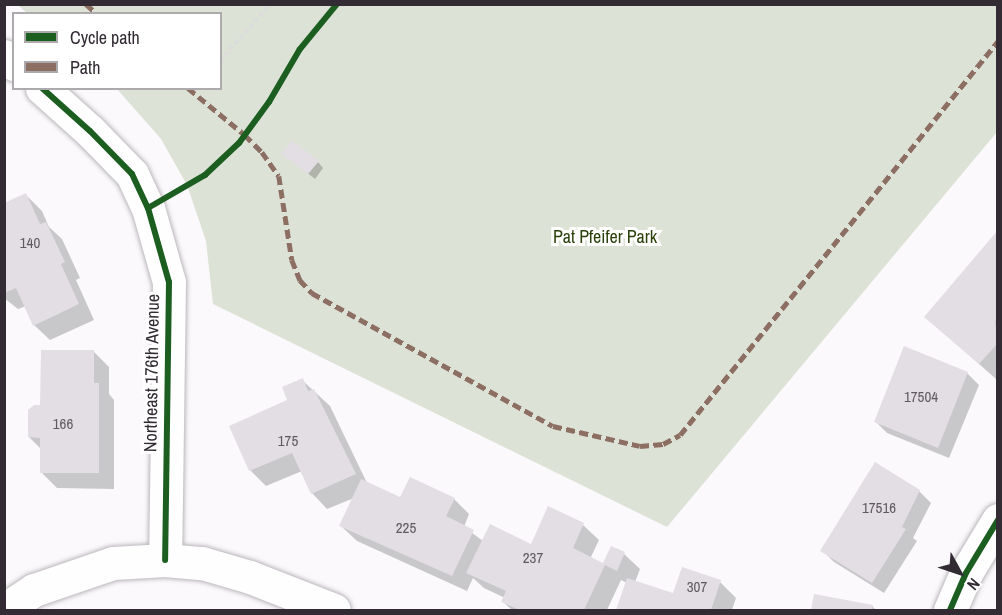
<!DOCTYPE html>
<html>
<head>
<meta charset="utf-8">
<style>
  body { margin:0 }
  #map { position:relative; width:1002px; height:615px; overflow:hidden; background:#fbf9fc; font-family:"Archivo Narrow",sans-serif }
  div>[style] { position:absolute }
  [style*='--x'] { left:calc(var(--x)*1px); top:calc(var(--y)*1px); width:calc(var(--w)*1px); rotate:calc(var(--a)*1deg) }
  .green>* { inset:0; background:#dce2d6 }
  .shadow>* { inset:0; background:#0003 }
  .building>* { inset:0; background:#e3dee3 }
  .path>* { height:4px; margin-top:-2px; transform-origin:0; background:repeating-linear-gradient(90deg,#dcdcdd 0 4.5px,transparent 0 7.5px) }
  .roads { filter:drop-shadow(0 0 2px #bbb7bc) drop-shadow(0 0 2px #bbb7bc) }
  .street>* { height:33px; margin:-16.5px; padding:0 16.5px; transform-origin:16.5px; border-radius:16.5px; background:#fefeff }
  .quiet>* { height:4.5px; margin-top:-2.25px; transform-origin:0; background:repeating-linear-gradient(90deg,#8d6e63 0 9px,transparent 0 13.5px) }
  .cycleway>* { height:6px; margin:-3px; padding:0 3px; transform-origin:3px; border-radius:3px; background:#1b5e20 }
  span { translate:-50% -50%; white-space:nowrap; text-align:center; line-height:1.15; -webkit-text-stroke:6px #fff; paint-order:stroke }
  .number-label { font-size:15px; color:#5f5960 }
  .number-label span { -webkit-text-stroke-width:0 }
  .park-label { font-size:18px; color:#2b410b }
  .street-label { font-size:18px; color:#322b33 }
  .frame { position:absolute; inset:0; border:6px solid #322b33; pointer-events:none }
  .legend { position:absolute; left:12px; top:12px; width:210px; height:78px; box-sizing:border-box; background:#fff; border:2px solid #adaaad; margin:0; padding:8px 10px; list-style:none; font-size:18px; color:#322b33 }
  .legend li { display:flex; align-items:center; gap:12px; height:30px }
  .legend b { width:30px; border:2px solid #adaaad }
  .north { position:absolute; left:930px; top:543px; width:60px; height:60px; -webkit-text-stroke:4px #fff; paint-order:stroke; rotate:130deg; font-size:16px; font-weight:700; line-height:24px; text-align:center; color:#322b33 }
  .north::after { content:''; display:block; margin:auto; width:21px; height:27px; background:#322b33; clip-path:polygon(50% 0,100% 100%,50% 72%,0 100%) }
</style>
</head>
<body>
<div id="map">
  <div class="green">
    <i style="clip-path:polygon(18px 5px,997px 5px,997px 132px,667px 527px,213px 304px,206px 241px,187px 185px,161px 139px,117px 89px,220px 88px,220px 14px,28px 14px)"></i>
  </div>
  <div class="shadow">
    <i style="clip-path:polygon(283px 154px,318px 162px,323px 168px,315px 179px)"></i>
    <i style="clip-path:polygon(26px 195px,42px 211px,49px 227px,62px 239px,80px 278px,76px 280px,94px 320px,50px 340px,34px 325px,26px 306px,18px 309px,4px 298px,4px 205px)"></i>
    <i style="clip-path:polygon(998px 233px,998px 377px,996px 379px,926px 317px)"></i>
    <i style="clip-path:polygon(93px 351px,109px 367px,109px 394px,114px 400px,114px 489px,57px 488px,41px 472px,41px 449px,29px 437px)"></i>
    <i style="clip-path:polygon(967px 373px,979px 385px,949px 458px,887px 433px,875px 421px)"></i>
    <i style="clip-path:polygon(302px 380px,330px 406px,367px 483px,401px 499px,454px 499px,469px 514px,464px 527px,483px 541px,532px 546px,549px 508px,583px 525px,599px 540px,590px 559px,603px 565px,611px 548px,624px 554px,640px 569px,635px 582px,674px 595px,720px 582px,736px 598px,732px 610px,618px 610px,627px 583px,621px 580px,607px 610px,512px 610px,503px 602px,505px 598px,484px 588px,473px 578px,467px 591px,357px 541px,341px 526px,354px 498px,327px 509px,312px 493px,302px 471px,266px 486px,250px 470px,231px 426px,289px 401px)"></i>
    <i style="clip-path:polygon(919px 491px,931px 503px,913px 538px,917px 541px,884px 593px,834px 562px,822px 550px)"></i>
    <i style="clip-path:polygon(815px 596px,873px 607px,876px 610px,812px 610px)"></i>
  </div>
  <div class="building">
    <i style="clip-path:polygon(291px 140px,319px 161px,308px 174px,281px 154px)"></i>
    <i style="clip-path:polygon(26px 193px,40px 224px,46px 222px,65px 262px,61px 264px,79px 304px,33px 326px,16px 288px,4px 293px,4px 203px)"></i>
    <i style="clip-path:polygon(998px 230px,998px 319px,995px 321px,998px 343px,979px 364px,924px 317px)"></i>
    <i style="clip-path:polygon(904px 346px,968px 372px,938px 448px,874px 422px)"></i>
    <i style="clip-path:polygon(41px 350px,94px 350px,94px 383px,99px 383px,99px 473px,40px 473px,40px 438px,28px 437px,28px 410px,34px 405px,40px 405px)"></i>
    <i style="clip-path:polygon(303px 378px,308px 391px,314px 389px,356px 474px,311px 494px,292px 453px,249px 471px,229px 426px,287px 400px,282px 387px)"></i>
    <i style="clip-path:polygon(875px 462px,920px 490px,902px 527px,906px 529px,872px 583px,820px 551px)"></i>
    <i style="clip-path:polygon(410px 477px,455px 498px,446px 516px,474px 530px,452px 576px,339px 526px,361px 479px,400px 497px)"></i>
    <i style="clip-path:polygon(548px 506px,584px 523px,573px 548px,603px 563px,611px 546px,625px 552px,617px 571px,605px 565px,584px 610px,520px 610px,501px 602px,506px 591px,466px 573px,490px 524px,531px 544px)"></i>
    <i style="clip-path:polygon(682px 567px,721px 580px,711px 610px,616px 610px,627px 578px,673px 593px)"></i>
    <i style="clip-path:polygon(814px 594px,873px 605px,872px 610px,811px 610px)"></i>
  </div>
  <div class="path">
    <i style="--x:220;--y:61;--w:76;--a:-48.7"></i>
    <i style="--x:193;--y:92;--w:5;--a:-53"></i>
  </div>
  <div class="roads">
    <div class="street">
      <i style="--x:4;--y:56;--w:13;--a:39"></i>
      <i style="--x:42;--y:88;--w:64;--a:41.9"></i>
      <i style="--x:90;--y:131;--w:60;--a:45.7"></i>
      <i style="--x:132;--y:174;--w:38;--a:65"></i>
      <i style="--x:148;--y:208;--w:77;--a:74.2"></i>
      <i style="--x:169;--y:282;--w:278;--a:90.8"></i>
      <i style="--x:4;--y:610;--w:36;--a:-34"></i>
      <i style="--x:34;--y:590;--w:83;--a:-18.9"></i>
      <i style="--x:113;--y:563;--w:52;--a:-3.3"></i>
      <i style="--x:165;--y:560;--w:37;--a:5"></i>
      <i style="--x:202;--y:563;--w:50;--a:16.3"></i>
      <i style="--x:250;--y:577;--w:90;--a:21.4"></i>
      <i style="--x:950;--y:610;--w:40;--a:-66.6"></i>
      <i style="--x:966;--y:573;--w:62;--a:-58.9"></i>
    </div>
  </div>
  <div class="quiet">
    <i style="--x:86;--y:4;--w:15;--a:42"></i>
    <i style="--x:188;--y:88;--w:74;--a:39.5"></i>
    <i style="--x:245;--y:135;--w:24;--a:45"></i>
    <i style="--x:262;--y:152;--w:29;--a:55"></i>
    <i style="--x:279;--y:176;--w:85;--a:81.2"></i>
    <i style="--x:292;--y:260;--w:22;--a:68"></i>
    <i style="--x:300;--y:280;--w:18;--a:47"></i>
    <i style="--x:312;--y:293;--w:275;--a:28.9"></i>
    <i style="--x:553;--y:426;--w:89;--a:12.9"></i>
    <i style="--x:640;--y:446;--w:23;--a:-5"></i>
    <i style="--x:663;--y:444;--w:19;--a:-28"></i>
    <i style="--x:680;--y:435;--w:506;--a:-51.09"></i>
  </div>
  <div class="cycleway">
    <i style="--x:42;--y:88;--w:64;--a:41.9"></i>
    <i style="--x:90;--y:131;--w:60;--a:45.7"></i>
    <i style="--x:132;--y:174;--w:38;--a:65"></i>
    <i style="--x:148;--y:208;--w:77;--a:74.2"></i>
    <i style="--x:169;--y:282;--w:278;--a:90.8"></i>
    <i style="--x:148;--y:208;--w:66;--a:-30.1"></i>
    <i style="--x:205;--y:175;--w:47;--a:-43.3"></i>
    <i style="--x:239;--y:143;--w:51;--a:-53.8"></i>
    <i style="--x:269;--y:102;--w:61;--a:-59.7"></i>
    <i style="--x:300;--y:49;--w:58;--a:-50.6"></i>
    <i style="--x:950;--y:610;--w:40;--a:-66.6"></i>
    <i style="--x:966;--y:573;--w:62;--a:-58.9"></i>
  </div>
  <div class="number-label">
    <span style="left:30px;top:243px">140</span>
    <span style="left:921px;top:397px">17504</span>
    <span style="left:63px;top:424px">166</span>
    <span style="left:288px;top:441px">175</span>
    <span style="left:879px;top:508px">17516</span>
    <span style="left:406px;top:528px">225</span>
    <span style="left:533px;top:558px">237</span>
    <span style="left:697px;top:587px">307</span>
  </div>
  <div class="park-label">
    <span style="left:605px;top:237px">Pat Pfeifer Park</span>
  </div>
  <div class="street-label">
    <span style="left:152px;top:373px;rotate:-89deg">Northeast 176th Avenue</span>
  </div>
  <div class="frame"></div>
  <ul class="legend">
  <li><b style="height:8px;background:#1b5e20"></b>Cycle path</li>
  <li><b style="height:8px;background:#8d6e63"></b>Path</li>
  </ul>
  <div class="north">N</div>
</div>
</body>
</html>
